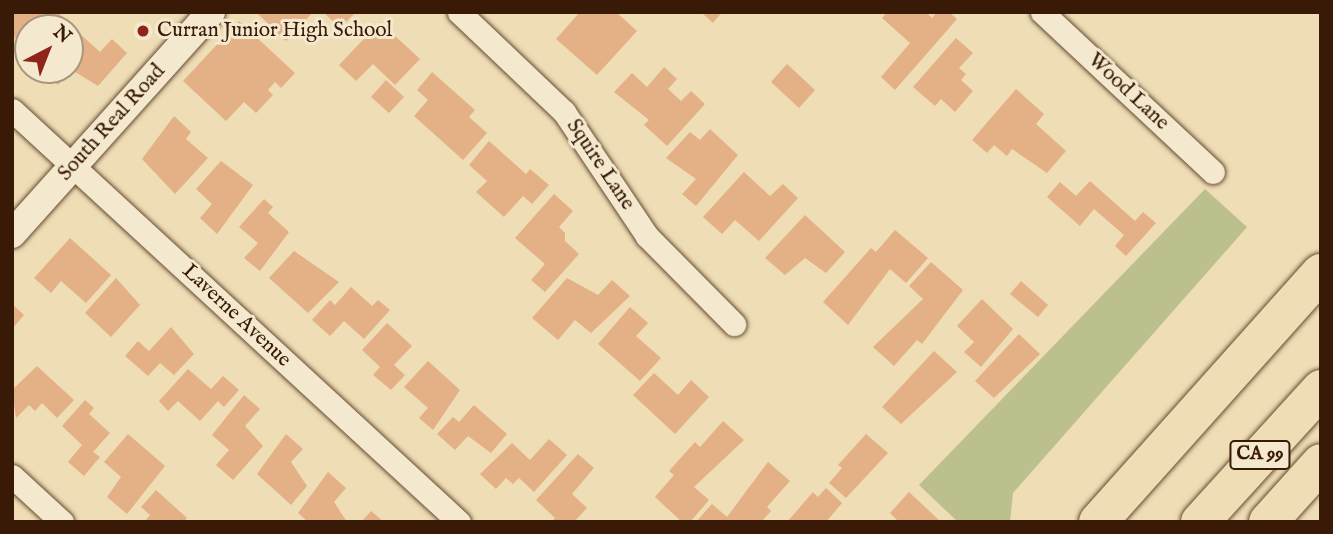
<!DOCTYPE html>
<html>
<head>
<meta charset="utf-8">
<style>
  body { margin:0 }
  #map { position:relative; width:1333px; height:534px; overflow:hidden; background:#eeddb5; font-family:"IM FELL English",serif }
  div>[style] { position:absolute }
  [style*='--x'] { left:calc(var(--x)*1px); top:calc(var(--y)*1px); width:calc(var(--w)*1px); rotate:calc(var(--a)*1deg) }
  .green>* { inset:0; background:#bbc08c }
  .building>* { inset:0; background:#e4b186 }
  .roads { filter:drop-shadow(0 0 2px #664b32) drop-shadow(0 0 2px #664b32) }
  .minor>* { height:23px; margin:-11.5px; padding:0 11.5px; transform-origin:11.5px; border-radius:11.5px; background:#f4e9cf }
  .tertiary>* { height:28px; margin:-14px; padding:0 14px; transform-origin:14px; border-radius:14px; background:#f4e9cf }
  .motorway>* { height:38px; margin:-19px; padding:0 19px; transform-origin:19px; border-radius:19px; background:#eeddb5 }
  .dots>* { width:19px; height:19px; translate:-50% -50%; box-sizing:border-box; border:4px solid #f4e9cf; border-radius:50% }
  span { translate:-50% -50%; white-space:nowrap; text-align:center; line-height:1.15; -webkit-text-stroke:6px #f4e9cf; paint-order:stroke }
  .shield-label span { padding:2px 5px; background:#f4e9cf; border:2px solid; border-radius:5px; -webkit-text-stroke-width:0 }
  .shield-label { font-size:19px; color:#381a07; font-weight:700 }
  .poi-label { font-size:21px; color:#381a07 }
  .left { translate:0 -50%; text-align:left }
  .street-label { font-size:21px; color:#381a07 }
  .frame { position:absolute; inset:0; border:14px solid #381a07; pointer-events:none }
  .north { position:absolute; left:14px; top:14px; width:70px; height:70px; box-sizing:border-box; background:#f4e9cf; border:2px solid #a9967f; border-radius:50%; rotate:42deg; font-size:19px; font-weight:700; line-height:28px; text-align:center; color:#381a07 }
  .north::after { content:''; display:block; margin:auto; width:24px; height:32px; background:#8f2418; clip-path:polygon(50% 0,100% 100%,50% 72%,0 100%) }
</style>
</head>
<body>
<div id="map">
  <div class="green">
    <i style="clip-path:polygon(1205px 189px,1247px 227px,1013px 493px,1010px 522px,958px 522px,919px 485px)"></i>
  </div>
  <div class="building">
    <i style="clip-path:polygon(12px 12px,57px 12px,72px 25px,25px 26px,12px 41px)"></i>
    <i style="clip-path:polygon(256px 12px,313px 12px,286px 41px)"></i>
    <i style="clip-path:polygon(323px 12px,356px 12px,340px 28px)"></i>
    <i style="clip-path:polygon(580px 12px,616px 12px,637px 31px,597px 75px,556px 39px)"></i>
    <i style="clip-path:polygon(701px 12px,722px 12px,713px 23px)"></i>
    <i style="clip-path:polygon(887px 12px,926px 12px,932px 18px,937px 12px,949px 12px,957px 19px,895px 90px,881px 77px,910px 43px,882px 18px)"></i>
    <i style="clip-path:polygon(239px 21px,295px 73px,281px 88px,275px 82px,268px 90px,273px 95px,256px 113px,244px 102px,226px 121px,183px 81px)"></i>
    <i style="clip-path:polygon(380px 22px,420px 59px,395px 85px,373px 64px,356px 81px,339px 65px)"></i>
    <i style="clip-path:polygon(79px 33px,100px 52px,112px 39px,127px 53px,98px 86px,72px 70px,58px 85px,42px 70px,70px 70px,70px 44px)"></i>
    <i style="clip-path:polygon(956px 38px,973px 53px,959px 68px,966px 74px,961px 80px,973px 91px,955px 112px,941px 99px,935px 106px,913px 87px)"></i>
    <i style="clip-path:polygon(787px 64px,815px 90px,799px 108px,771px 82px)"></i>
    <i style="clip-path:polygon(664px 67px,677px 79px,668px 89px,681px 101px,691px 91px,705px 104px,667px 146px,644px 125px,649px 120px,614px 92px,632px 73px,647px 87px)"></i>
    <i style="clip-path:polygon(432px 72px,475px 110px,469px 117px,487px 133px,463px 160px,414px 116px,428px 100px,417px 90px)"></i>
    <i style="clip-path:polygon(386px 80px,404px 97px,389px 113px,371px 97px)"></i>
    <i style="clip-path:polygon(1016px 89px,1044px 114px,1036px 124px,1066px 151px,1047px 173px,1012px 149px,1007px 156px,994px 145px,987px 153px,972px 140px)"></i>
    <i style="clip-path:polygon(174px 116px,191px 132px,186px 139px,208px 158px,175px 194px,142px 159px)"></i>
    <i style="clip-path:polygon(710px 129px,738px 155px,696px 206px,682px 194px,696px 179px,666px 158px,690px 132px,700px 140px)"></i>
    <i style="clip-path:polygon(489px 141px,526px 174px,530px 169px,549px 185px,532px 204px,523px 196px,504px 217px,476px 192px,487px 181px,469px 165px)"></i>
    <i style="clip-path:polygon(221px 161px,253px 185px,217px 234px,200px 218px,212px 204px,196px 189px)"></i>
    <i style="clip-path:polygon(744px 172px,770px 196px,783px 184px,798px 198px,759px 241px,735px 220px,722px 234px,703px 217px)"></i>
    <i style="clip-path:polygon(1090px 181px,1135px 221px,1143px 212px,1156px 223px,1126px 256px,1115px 246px,1124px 235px,1094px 209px,1080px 226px,1047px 197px,1060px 182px,1076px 196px)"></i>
    <i style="clip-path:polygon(554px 194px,573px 211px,559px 227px,565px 233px,565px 241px,579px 254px,545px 292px,531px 280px,545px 264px,515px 238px)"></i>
    <i style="clip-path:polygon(264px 199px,273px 207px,268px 213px,289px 232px,260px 271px,244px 258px,258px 243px,239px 227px)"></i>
    <i style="clip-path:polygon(805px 215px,845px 252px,826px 273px,805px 258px,785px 275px,765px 258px)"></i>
    <i style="clip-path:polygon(895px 230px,928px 258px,906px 283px,890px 269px,848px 325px,823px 302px,871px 248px,876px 252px)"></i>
    <i style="clip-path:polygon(70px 238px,111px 275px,86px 303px,61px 281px,51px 293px,34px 278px)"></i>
    <i style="clip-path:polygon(294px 251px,339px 282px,308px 313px,269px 278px)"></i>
    <i style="clip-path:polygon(931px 262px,963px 290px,922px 344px,917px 340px,894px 366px,873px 347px,923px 299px,909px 286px)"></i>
    <i style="clip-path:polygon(116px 278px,140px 305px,111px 337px,85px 313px)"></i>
    <i style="clip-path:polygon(567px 278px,598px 295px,612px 280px,630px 296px,591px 333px,575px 320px,558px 340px,532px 318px)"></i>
    <i style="clip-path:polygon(1021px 281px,1048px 305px,1038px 317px,1010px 294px)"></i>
    <i style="clip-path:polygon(351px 287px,372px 306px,378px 300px,390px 310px,364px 339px,344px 321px,330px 336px,312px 320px,330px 300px,335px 305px)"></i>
    <i style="clip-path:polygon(982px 299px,1013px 329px,981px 367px,964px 352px,974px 342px,957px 326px)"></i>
    <i style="clip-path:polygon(12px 304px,24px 315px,12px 329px)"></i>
    <i style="clip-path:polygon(630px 307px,648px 323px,636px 336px,661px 358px,640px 381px,598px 344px)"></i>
    <i style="clip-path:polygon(387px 323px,412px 346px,394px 365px,405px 375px,391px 390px,373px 375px,380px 367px,362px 350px)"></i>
    <i style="clip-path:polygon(171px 327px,194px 354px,174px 375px,160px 363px,148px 376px,125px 356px,138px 341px,149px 351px)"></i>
    <i style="clip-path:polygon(1019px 334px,1040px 354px,994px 398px,975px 381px)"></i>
    <i style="clip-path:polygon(934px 351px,957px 372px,901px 424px,882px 407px)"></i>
    <i style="clip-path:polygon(428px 361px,460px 390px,433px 430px,419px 418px,428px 408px,404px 387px)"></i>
    <i style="clip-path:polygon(37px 366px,74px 400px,57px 418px,42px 403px,35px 411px,29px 405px,16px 418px,12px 390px)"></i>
    <i style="clip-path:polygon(188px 369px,211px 389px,223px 376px,239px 390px,224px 407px,218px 401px,200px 421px,178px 401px,168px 411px,159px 401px)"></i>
    <i style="clip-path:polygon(654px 373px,678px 395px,691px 380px,709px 397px,675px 434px,633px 395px)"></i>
    <i style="clip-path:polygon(244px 395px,260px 409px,245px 426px,263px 446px,233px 480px,216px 465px,229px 450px,212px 435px)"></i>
    <i style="clip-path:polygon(85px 400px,94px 408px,89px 414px,110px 433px,93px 452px,100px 457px,84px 476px,68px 462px,82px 445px,62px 426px)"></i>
    <i style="clip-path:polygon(474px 405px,507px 434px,491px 453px,468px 436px,455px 450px,437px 434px,453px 417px,459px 422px)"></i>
    <i style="clip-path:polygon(723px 421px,744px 440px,694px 487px,709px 500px,690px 522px,682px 522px,655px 497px,674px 475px,669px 471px,695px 442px,700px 447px)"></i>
    <i style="clip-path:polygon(128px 434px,165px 466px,127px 514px,107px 497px,121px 477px,104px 462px)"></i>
    <i style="clip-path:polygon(286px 434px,303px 449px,291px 462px,307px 486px,291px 505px,257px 474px)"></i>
    <i style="clip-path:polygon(866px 434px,888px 453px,846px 498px,829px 483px,842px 468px,838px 465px)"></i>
    <i style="clip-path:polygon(549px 439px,567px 455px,534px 492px,519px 478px,513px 484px,506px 478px,496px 489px,480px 474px,512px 443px,530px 460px)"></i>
    <i style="clip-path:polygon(578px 454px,594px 468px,572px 494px,587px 508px,574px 522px,551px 522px,555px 518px,536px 500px)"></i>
    <i style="clip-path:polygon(768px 462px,790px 481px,767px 507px,771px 511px,761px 522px,696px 522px,712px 504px,727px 517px)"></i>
    <i style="clip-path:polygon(328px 472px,346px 488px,334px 502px,347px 522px,308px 522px,298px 513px)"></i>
    <i style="clip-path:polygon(826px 488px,842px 503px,826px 522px,787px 522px,813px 492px,818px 497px)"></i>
    <i style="clip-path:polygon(156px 490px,187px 518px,184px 522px,144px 522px,150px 515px,141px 507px)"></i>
    <i style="clip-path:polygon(909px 492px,941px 522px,899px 522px,890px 513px)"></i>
    <i style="clip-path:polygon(371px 511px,384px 522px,361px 522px)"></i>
  </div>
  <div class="roads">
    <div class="minor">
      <i style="--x:459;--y:12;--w:145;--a:43.6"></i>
      <i style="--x:564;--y:112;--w:149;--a:56.2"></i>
      <i style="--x:647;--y:236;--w:124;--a:45.3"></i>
      <i style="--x:1042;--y:12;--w:234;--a:43.1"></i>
      <i style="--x:12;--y:110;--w:608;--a:42.67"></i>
      <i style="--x:12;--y:476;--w:68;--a:42.6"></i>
    </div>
    <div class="tertiary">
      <i style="--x:12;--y:234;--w:298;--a:-48.1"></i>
    </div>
    <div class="motorway">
      <i style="--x:1098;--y:522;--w:334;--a:-48.2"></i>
      <i style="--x:1200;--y:522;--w:180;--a:-47.7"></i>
      <i style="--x:1268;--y:522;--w:79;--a:-48.1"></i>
    </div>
  </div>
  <div class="dots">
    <i style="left:143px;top:31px;background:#8f2418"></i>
  </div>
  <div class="shield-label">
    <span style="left:1260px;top:455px">CA 99</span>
  </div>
  <div class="poi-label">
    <span class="left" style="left:157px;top:31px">Curran Junior High School</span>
  </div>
  <div class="street-label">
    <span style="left:1128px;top:92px;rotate:43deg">Wood Lane</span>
    <span style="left:112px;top:123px;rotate:-48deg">South Real Road</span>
    <span style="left:600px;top:165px;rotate:56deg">Squire Lane</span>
    <span style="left:236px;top:316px;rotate:43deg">Laverne Avenue</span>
  </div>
  <div class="frame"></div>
  <div class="north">N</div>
</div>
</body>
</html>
